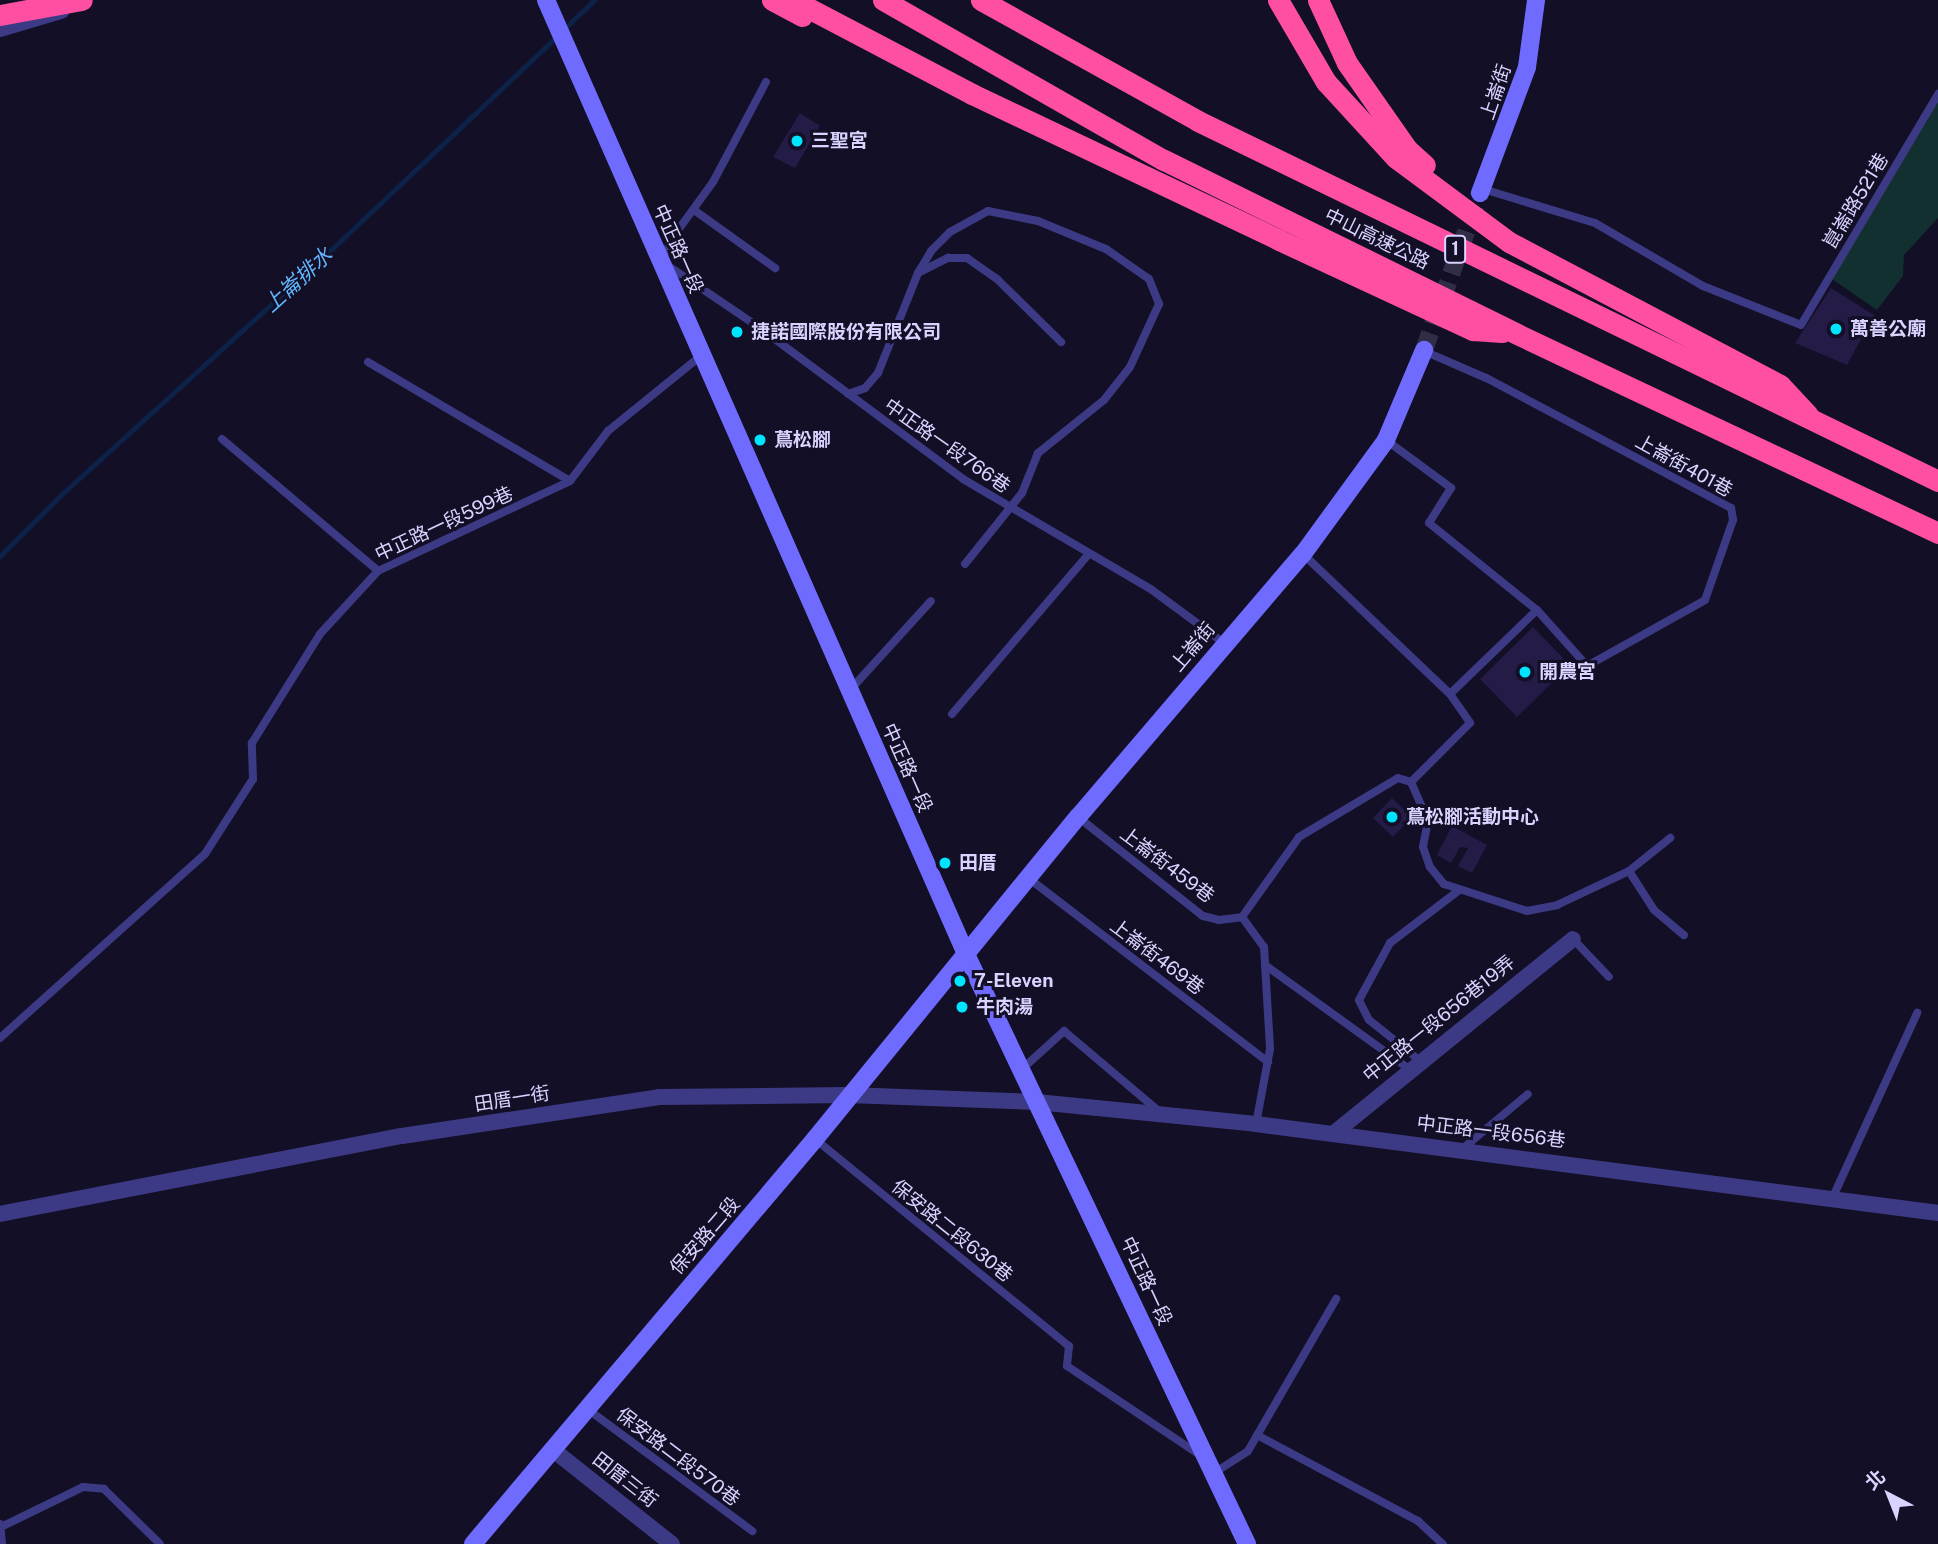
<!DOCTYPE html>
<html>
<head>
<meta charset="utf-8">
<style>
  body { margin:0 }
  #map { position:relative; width:1938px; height:1544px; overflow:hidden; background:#130f26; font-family:"Public Sans","Noto Sans TC",sans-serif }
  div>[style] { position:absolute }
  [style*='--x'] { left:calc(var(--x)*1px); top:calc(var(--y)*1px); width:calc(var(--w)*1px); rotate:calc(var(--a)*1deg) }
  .green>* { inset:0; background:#12302f }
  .stream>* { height:5px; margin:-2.5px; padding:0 2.5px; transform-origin:2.5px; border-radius:2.5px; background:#0c2248 }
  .building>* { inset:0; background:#241b47 }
  .secondary-tunnel>* { height:18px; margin-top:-9px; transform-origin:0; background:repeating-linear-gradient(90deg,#312d47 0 18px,transparent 0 27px) }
  .lane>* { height:8px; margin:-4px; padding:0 4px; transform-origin:4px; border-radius:4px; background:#3d3a85 }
  .street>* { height:16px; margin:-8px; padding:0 8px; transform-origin:8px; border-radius:8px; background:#3d3a85 }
  .secondary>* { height:18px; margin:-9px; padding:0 9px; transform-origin:9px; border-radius:9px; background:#6f6bff }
  .highway>* { height:21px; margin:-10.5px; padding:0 10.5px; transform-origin:10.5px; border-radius:10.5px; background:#ff4fa3 }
  .dots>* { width:19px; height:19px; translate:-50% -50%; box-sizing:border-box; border:4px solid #130f26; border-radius:50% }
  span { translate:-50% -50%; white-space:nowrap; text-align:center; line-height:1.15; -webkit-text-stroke:6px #130f26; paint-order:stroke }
  .shield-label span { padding:2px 5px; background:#130f26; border:2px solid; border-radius:5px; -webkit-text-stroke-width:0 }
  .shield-label { font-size:18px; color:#d9d4ff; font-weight:700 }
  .street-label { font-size:19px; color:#d9d4ff }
  .poi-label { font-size:19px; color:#d9d4ff; font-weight:700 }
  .left { translate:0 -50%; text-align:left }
  .water-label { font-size:21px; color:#62b6ff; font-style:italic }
  .north { position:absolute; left:1854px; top:1460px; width:70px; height:70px; -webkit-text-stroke:5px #130f26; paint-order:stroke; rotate:318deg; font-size:19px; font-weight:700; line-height:28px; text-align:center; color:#d9d4ff }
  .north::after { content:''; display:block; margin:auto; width:24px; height:32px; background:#d9d4ff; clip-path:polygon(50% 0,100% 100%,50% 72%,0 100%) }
</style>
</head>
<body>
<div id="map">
  <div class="green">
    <i style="clip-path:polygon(1938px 94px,1938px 218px,1904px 255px,1903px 276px,1877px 310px,1829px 277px)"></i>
  </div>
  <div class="stream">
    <i style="--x:564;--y:29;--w:42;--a:-44"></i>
    <i style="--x:0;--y:556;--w:89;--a:-45"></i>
    <i style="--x:63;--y:493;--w:366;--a:-42.2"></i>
    <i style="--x:334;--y:247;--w:307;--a:-43.4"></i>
  </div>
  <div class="building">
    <i style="clip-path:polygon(800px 113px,820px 126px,795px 168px,773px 157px)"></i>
    <i style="clip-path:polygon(1831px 288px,1874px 315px,1847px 365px,1795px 343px)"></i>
    <i style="clip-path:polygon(1533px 627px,1570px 665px,1517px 717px,1480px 679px)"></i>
    <i style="clip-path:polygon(1392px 798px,1412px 817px,1393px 837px,1373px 818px)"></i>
    <i style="clip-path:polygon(1452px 826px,1487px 845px,1472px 873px,1458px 866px,1468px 848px,1460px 847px,1451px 863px,1437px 855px)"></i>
  </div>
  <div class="secondary-tunnel">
    <i style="--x:1424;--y:350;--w:167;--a:-70.4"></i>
  </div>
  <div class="lane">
    <i style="--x:766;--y:82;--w:113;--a:117.9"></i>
    <i style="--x:713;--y:182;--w:68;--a:126"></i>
    <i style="--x:673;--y:237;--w:27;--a:117"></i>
    <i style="--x:661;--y:261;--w:120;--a:34.1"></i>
    <i style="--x:760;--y:328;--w:253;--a:36.6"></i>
    <i style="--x:963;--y:479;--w:219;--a:30.4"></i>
    <i style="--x:1152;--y:590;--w:89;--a:36.4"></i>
    <i style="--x:1483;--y:189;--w:117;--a:16.9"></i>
    <i style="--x:1595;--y:223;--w:125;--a:30.3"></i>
    <i style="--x:1703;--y:286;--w:105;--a:21.7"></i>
    <i style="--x:1801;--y:325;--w:269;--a:-59.3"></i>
    <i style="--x:694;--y:210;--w:100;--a:35.6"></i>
    <i style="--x:918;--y:273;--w:34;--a:-27"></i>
    <i style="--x:948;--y:258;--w:19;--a:0"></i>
    <i style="--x:967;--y:258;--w:37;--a:35"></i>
    <i style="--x:997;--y:279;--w:90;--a:44.5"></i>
    <i style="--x:368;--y:362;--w:234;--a:30.5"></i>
    <i style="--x:848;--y:394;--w:18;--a:-19"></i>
    <i style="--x:865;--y:388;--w:20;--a:-49"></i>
    <i style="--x:878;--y:373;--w:108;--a:-68.2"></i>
    <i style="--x:918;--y:273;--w:26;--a:-59"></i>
    <i style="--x:931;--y:251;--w:27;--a:-45"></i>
    <i style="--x:950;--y:232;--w:43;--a:-28.9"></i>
    <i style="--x:988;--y:211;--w:51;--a:11.3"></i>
    <i style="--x:1038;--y:221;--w:74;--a:22.4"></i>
    <i style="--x:1106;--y:249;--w:52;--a:34.9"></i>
    <i style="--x:1149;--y:279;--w:27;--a:68"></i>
    <i style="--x:1159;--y:304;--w:69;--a:114.7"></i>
    <i style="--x:1130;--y:367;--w:42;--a:128.2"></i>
    <i style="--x:1104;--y:400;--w:85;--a:141.2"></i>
    <i style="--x:1038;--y:453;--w:43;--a:111.8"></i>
    <i style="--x:1022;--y:493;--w:91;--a:128.8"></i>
    <i style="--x:222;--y:439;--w:204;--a:40.2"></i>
    <i style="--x:1386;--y:440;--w:81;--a:36.4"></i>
    <i style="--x:1451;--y:488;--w:41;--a:122.2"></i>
    <i style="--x:1429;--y:523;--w:139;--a:38.9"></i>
    <i style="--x:1537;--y:610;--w:75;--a:48.2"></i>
    <i style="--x:1587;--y:666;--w:135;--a:-29.2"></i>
    <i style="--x:1705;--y:600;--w:85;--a:-70.7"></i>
    <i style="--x:1733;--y:520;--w:12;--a:-99"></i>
    <i style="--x:1731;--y:508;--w:277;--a:-152"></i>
    <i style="--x:1486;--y:378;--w:68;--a:-156.5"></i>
    <i style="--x:1303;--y:554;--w:203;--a:43.6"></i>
    <i style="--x:1450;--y:694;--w:35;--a:55"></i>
    <i style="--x:1470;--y:723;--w:83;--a:135"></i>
    <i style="--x:850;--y:690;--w:120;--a:-47.7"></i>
    <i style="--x:1450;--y:694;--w:121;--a:-44"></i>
    <i style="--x:952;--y:714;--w:209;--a:-49.5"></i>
    <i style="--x:1078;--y:817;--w:159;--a:38.4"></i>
    <i style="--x:1203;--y:916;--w:16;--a:14"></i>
    <i style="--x:1219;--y:920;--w:23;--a:-7"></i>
    <i style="--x:1242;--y:917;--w:98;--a:-54.5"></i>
    <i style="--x:1299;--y:837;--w:115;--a:-30.8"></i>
    <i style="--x:1398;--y:778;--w:14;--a:17"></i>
    <i style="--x:1411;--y:782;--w:43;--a:66.4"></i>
    <i style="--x:1428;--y:821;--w:26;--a:101"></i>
    <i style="--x:1423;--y:847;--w:21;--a:71"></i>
    <i style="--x:1430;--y:867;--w:22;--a:51"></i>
    <i style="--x:1444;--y:884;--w:87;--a:18"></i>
    <i style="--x:1527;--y:911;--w:31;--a:-11"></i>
    <i style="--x:1557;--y:905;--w:80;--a:-25.3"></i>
    <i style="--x:1629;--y:871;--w:53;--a:-38.8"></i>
    <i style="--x:1629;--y:871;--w:46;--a:57.3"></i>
    <i style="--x:1654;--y:910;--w:39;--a:40"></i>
    <i style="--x:1027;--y:877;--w:304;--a:37.5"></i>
    <i style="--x:1242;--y:917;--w:37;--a:54"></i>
    <i style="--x:1264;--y:947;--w:102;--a:86.6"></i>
    <i style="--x:1270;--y:1049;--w:76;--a:100.6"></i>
    <i style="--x:1573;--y:939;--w:52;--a:46.5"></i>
    <i style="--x:1265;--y:965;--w:176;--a:35.8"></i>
    <i style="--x:0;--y:1038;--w:275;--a:-41.9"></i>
    <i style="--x:205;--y:854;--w:89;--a:-57.4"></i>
    <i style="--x:253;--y:779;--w:36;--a:-92"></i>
    <i style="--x:252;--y:743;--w:128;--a:-58"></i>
    <i style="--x:320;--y:634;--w:86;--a:-47.4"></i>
    <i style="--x:378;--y:571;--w:212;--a:-25.1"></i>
    <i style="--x:570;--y:481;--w:63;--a:-52.8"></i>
    <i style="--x:608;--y:431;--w:121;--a:-39"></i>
    <i style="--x:1419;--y:1060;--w:64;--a:-141.3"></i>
    <i style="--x:1369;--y:1020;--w:22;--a:-117"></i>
    <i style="--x:1359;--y:1000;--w:65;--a:-61.5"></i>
    <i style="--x:1390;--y:943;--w:86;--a:-37.4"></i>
    <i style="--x:1022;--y:1069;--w:57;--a:-42.1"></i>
    <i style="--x:1064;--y:1031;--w:126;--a:40.2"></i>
    <i style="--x:815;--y:1139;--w:328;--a:39.2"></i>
    <i style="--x:1069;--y:1346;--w:20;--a:96"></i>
    <i style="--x:1067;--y:1366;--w:160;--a:33.8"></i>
    <i style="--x:1461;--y:1150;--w:87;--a:-39.9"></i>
    <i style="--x:1832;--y:1199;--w:205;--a:-65.4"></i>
    <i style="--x:586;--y:1408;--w:207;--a:36.5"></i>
    <i style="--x:1257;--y:1435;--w:183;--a:28.1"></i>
    <i style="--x:1418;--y:1521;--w:34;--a:43"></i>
    <i style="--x:1214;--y:1473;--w:40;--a:-32.9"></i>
    <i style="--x:1248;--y:1451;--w:176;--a:-59.9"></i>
    <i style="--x:0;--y:1524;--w:20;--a:84"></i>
    <i style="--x:1;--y:1527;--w:91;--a:-26"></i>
    <i style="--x:83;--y:1487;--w:21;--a:5"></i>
    <i style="--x:104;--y:1489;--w:78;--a:44.5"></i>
  </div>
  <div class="street">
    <i style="--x:0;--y:29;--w:64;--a:-16.4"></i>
    <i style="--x:1333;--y:1134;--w:309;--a:-39.1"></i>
    <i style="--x:0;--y:1214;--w:409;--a:-11"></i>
    <i style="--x:402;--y:1136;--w:260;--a:-8.6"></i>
    <i style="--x:659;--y:1097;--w:189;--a:-0.6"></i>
    <i style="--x:848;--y:1095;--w:189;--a:2.1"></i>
    <i style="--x:1037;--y:1102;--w:220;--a:5.7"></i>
    <i style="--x:1256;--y:1124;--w:688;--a:7.43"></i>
    <i style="--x:552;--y:1449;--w:153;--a:38.4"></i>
  </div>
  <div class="secondary">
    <i style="--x:546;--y:0;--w:1040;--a:66.24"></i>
    <i style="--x:965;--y:952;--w:656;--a:64.53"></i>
    <i style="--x:1480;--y:193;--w:134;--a:-69.5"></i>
    <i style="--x:1527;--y:67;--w:68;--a:-82.3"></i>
    <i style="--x:473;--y:1544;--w:530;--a:-49.82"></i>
    <i style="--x:815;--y:1139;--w:416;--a:-50.8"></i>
    <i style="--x:1078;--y:817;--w:346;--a:-49.5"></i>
    <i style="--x:1303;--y:554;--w:141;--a:-53.9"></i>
    <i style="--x:1386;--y:440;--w:98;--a:-67.1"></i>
  </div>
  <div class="highway">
    <i style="--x:772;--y:0;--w:34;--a:28"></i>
    <i style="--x:793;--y:0;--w:202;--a:27.7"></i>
    <i style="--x:972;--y:94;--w:340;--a:25.4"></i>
    <i style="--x:1279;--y:240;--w:214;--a:24.9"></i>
    <i style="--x:1473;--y:330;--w:29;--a:4"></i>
    <i style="--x:883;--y:0;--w:323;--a:29.7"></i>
    <i style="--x:1164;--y:160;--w:391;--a:26.2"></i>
    <i style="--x:1515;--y:333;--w:468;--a:25.3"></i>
    <i style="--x:981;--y:0;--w:248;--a:29.1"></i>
    <i style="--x:1198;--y:121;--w:823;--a:25.94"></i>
    <i style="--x:1278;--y:0;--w:95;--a:59.7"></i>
    <i style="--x:1326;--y:82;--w:103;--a:47.4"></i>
    <i style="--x:1396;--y:158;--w:141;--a:36.6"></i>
    <i style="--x:1509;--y:242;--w:306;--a:27.8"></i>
    <i style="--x:1780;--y:385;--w:41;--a:47"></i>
    <i style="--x:1318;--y:0;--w:69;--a:65.3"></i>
    <i style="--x:1347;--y:63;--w:105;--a:55.1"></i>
    <i style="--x:1407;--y:149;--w:24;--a:42"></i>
    <i style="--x:0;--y:15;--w:83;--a:-10.4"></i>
  </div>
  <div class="dots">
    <i style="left:797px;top:141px;background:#00e5ff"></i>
    <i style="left:1836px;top:329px;background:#00e5ff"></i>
    <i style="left:737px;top:332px;background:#00e5ff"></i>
    <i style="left:760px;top:440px;background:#00e5ff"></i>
    <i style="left:1525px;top:672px;background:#00e5ff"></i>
    <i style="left:1392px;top:817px;background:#00e5ff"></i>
    <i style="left:945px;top:863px;background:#00e5ff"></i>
    <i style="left:960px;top:981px;background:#00e5ff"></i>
    <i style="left:962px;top:1007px;background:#00e5ff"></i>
  </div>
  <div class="shield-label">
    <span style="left:1455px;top:249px">1</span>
  </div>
  <div class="street-label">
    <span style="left:1496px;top:92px;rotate:-71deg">上崙街</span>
    <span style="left:1856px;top:201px;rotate:-59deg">崑崙路521巷</span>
    <span style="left:1377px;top:239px;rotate:26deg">中山高速公路</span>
    <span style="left:678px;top:249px;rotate:66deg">中正路一段</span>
    <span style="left:947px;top:446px;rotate:35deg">中正路一段766巷</span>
    <span style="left:1684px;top:466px;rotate:29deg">上崙街401巷</span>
    <span style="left:444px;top:524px;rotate:-25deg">中正路一段599巷</span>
    <span style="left:1193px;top:647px;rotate:-50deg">上崙街</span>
    <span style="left:907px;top:768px;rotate:66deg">中正路一段</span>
    <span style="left:1167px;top:865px;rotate:37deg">上崙街459巷</span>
    <span style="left:1157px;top:957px;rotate:37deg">上崙街469巷</span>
    <span style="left:1439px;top:1019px;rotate:-39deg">中正路一段656巷19弄</span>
    <span style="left:512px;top:1099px;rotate:-9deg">田厝一街</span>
    <span style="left:1491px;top:1132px;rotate:7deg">中正路一段656巷</span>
    <span style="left:952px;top:1231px;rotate:39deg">保安路二段630巷</span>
    <span style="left:705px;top:1236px;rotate:-49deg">保安路二段</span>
    <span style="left:1146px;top:1281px;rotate:65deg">中正路一段</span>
    <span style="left:678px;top:1457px;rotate:37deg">保安路二段570巷</span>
    <span style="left:625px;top:1480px;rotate:38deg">田厝三街</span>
  </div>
  <div class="poi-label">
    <span class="left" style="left:811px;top:141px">三聖宮</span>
    <span class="left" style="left:1850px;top:329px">萬善公廟</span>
    <span class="left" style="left:751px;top:332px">捷諾國際股份有限公司</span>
    <span class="left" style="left:774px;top:440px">蔦松腳</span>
    <span class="left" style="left:1539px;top:672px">開農宮</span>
    <span class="left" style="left:1406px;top:817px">蔦松腳活動中心</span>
    <span class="left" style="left:959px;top:863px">田厝</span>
    <span class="left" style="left:974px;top:981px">7-Eleven</span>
    <span class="left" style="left:976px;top:1007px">牛肉湯</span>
  </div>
  <div class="water-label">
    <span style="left:298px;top:280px;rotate:-42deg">上崙排水</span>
  </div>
  <div class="north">北</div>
</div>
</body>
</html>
